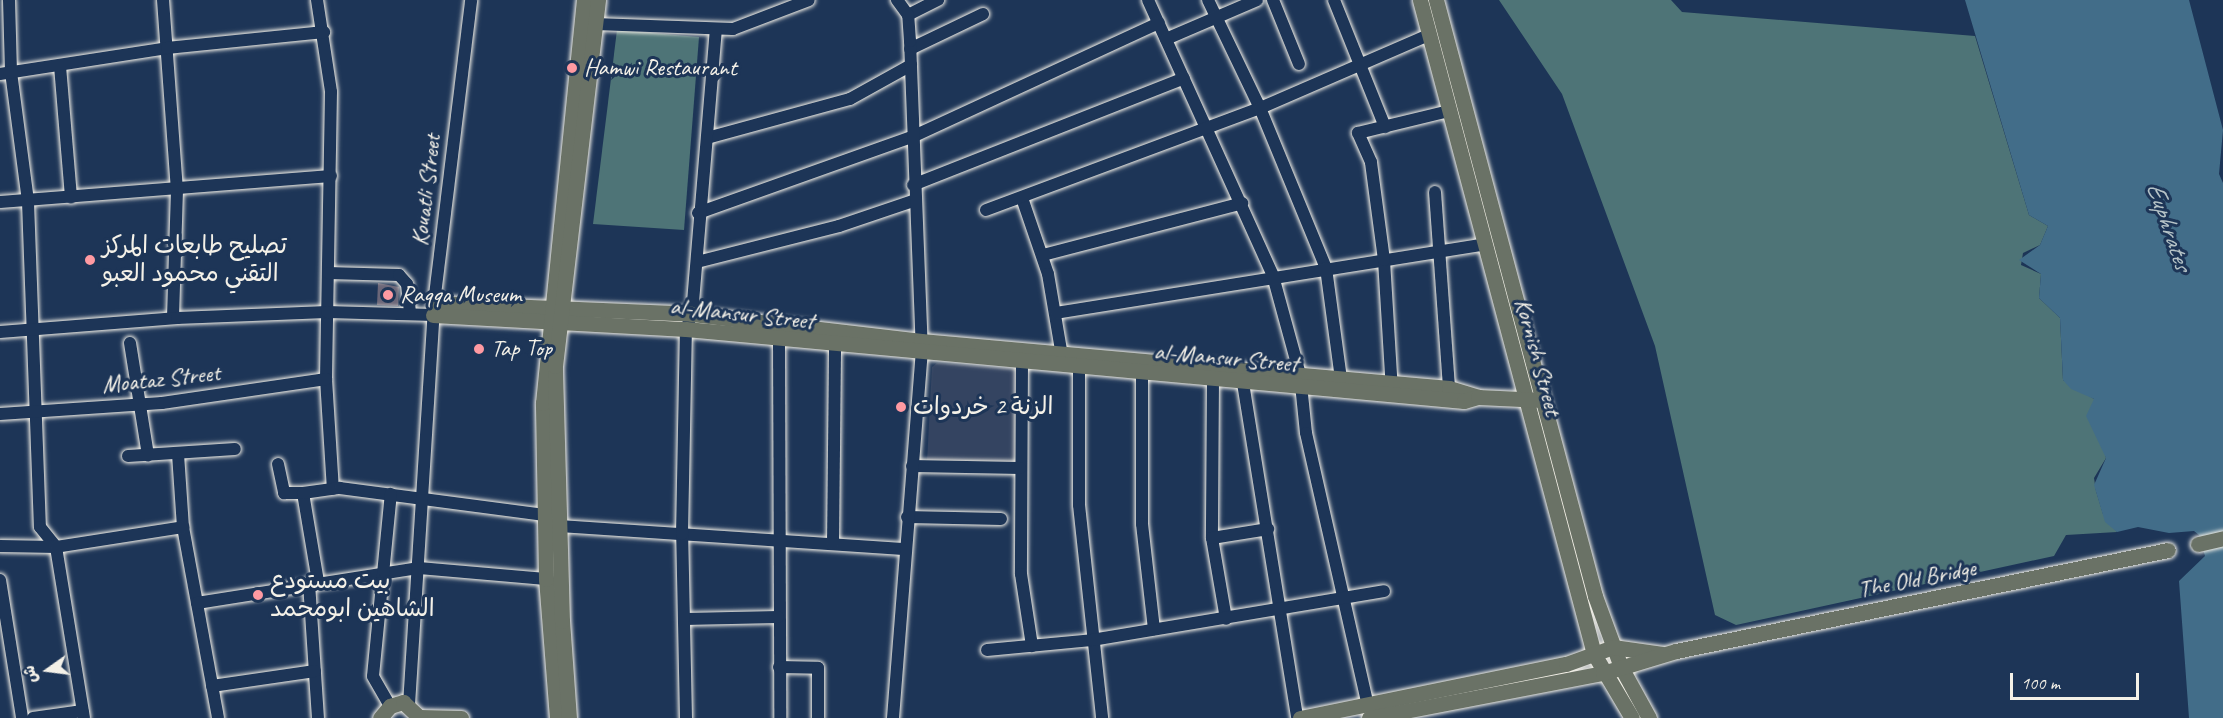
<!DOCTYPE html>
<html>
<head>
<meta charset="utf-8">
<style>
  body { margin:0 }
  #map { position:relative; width:2223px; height:718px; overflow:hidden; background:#1d3557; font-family:Caveat,"Playpen Sans Arabic",sans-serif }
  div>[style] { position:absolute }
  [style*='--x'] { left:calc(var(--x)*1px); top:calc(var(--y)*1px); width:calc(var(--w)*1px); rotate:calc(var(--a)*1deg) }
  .built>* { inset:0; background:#344461 }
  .green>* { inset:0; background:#4e7477 }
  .water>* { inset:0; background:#426d89 }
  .building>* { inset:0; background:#6b6678 }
  .roads { filter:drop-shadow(0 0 2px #f4f1e8) drop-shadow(0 0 2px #f4f1e8) }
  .minor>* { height:12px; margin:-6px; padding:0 6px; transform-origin:6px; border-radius:6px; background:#1d3557 }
  .major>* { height:15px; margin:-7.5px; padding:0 7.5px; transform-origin:7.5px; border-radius:7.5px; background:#6a7266 }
  .dots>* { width:16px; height:16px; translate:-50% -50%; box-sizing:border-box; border:3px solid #1d3557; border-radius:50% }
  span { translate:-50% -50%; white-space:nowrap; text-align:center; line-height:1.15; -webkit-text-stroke:6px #1d3557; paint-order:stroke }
  .poi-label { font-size:24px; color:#f4f1e8 }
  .left { translate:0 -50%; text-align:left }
  .street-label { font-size:24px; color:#f4f1e8 }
  .water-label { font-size:26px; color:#b6c3c7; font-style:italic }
  .north { position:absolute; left:18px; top:640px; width:60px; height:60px; -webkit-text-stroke:4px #1d3557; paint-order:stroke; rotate:256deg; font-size:16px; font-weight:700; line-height:24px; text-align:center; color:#f4f1e8 }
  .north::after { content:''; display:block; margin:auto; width:21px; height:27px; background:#f4f1e8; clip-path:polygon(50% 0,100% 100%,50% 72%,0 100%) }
  .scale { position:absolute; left:2010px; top:673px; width:129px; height:27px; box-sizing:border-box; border:3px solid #f4f1e8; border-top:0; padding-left:8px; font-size:18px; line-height:21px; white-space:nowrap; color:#f4f1e8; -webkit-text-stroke:4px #1d3557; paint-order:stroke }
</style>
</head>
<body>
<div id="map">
  <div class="built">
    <i style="clip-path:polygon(937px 363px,1017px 369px,1014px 462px,927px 462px,932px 367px)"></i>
  </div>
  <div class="green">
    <i style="clip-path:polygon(1499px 0,1671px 0,1682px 12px,1975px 36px,2029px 215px,2048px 226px,2040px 245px,2023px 253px,2021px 265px,2041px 274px,2039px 298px,2060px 318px,2063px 380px,2094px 399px,2106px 458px,2094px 478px,2096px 491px,2103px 514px,2117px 532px,2066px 535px,2054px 556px,1736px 625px,1715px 615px,1655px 346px,1562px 94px)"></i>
    <i style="clip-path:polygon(617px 30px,699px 37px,684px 230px,593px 224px)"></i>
  </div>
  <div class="water">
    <i style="clip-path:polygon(1965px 0,2189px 0,2223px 130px,2219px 174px,2223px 183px,2223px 718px,2189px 718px,2179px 581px,2205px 556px,2199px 535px,2194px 531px,2169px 533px,2138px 527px,2117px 532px,2105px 522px,2094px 485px,2106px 458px,2086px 416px,2094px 399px,2071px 389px,2063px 380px,2060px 318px,2039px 298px,2041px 274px,2019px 260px,2040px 245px,2048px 226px,2029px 215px)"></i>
  </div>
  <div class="building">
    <i style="clip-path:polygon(378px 283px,399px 287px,398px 306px,377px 305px)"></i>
  </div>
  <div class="roads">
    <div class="minor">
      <i style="--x:9;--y:0;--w:72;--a:88.4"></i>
      <i style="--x:11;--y:72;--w:131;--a:82.5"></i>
      <i style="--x:28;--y:202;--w:325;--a:87.9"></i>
      <i style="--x:40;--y:527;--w:26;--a:51"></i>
      <i style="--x:56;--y:547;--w:173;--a:80.7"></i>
      <i style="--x:163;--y:0;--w:191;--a:85.8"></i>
      <i style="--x:177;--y:190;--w:128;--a:91.8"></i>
      <i style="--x:317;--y:0;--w:93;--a:81.3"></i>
      <i style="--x:331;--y:92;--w:287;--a:91"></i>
      <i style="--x:326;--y:379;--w:110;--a:86.4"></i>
      <i style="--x:1148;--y:0;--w:303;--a:65.6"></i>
      <i style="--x:1273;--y:276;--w:103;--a:74.7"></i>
      <i style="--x:1300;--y:375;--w:58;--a:84.1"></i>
      <i style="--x:1306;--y:433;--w:279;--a:77.2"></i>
      <i style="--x:1208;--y:0;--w:120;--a:64.3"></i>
      <i style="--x:1260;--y:108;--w:173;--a:67.6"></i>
      <i style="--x:1326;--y:268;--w:112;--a:82.3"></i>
      <i style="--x:1273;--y:0;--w:69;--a:67.9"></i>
      <i style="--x:1334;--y:0;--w:137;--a:68.1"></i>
      <i style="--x:908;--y:15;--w:34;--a:-27"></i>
      <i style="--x:595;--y:24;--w:138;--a:2.1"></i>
      <i style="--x:733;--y:29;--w:81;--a:-20.9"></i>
      <i style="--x:1166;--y:39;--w:99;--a:-23.2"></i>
      <i style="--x:910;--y:49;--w:81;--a:-25.6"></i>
      <i style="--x:60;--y:66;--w:132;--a:85.2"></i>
      <i style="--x:0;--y:74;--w:169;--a:-8.8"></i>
      <i style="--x:167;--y:48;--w:158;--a:-5.8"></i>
      <i style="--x:707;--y:138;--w:148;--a:-15.3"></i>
      <i style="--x:850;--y:99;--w:70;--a:-29.1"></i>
      <i style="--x:913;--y:185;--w:291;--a:-21.5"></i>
      <i style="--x:1435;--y:192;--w:196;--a:85.9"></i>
      <i style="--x:1022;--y:198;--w:80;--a:71.1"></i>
      <i style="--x:1048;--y:274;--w:89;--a:80.3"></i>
      <i style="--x:0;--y:202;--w:332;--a:-4.5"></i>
      <i style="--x:986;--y:210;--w:292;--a:-20.4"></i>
      <i style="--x:1260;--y:108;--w:184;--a:-23.4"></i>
      <i style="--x:698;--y:213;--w:227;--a:-19.6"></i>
      <i style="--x:912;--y:137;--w:272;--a:-24.8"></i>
      <i style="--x:1043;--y:255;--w:206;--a:-14.6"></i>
      <i style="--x:697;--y:262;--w:146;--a:-14.2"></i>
      <i style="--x:839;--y:226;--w:78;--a:-18.7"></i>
      <i style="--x:328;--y:273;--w:71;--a:1.6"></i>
      <i style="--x:399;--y:275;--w:12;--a:48"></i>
      <i style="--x:407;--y:284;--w:29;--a:84"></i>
      <i style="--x:1056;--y:313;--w:435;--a:-9.1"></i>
      <i style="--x:0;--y:332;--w:178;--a:-4.5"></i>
      <i style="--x:177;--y:318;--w:150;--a:-2.3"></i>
      <i style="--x:327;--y:312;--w:106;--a:1.6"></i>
      <i style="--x:779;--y:341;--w:377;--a:89.8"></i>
      <i style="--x:130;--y:343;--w:114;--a:80.9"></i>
      <i style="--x:1022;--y:362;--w:212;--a:90.3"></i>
      <i style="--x:1021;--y:574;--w:73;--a:81.3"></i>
      <i style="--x:1079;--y:367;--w:138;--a:90"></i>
      <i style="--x:1079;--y:505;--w:214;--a:83.8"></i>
      <i style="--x:1142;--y:373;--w:151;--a:90"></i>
      <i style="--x:1142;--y:524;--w:106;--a:83.5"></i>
      <i style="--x:1213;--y:380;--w:158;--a:90.4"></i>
      <i style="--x:1212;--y:538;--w:82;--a:80.2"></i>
      <i style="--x:1243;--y:383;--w:339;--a:80.8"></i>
      <i style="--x:1392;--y:391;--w:131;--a:-93.5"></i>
      <i style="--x:1384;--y:260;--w:99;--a:-97.6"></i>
      <i style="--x:1371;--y:162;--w:32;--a:-114"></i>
      <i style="--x:1358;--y:133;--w:94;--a:-13.6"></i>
      <i style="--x:0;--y:414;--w:162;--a:-3.9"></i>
      <i style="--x:162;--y:403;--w:166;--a:-8.3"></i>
      <i style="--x:178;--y:454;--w:73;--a:86.1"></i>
      <i style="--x:183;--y:527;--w:194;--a:79.6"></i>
      <i style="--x:128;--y:456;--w:107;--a:-3.7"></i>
      <i style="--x:278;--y:464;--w:30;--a:78"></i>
      <i style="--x:284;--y:493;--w:19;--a:0"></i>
      <i style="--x:303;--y:493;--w:90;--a:80.4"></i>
      <i style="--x:912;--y:466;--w:108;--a:1.1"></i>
      <i style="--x:303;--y:493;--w:37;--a:-8"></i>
      <i style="--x:340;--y:488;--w:208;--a:7.5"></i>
      <i style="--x:907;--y:517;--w:94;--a:1.2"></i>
      <i style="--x:558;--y:526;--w:347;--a:3.8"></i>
      <i style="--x:1212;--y:538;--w:57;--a:-9.1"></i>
      <i style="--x:833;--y:544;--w:198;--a:-89.4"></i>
      <i style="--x:0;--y:546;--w:56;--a:1"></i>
      <i style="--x:56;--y:547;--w:129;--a:-8.9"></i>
      <i style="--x:0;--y:580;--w:140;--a:80.9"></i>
      <i style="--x:309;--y:583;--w:135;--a:86.2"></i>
      <i style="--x:197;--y:603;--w:225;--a:-9"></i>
      <i style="--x:419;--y:568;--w:127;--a:5"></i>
      <i style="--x:685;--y:619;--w:93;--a:-1.2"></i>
      <i style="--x:987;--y:650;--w:105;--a:-5.4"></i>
      <i style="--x:1092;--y:640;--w:296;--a:-9.5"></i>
      <i style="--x:779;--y:667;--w:39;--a:1"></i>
      <i style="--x:818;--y:668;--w:50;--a:90"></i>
      <i style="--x:212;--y:686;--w:104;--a:-8.3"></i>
      <i style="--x:409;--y:705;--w:403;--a:-86.4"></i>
      <i style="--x:434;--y:303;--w:305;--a:-83"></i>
      <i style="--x:390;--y:706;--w:34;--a:-120"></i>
      <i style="--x:373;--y:676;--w:183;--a:-84.4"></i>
      <i style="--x:33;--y:718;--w:50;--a:-8"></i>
      <i style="--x:686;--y:718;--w:184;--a:-91.2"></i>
      <i style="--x:682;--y:534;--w:205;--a:-88.9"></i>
      <i style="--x:686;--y:329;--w:16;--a:-68"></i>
      <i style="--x:692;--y:314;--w:286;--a:-85.2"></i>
      <i style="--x:893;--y:718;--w:366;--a:-85.5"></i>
      <i style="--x:922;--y:353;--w:312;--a:-92.2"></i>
      <i style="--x:910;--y:41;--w:26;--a:-94"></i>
      <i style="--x:908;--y:15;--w:19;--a:-126"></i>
    </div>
    <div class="major">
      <i style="--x:1420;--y:0;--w:677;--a:75.1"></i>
      <i style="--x:1594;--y:654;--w:74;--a:59.3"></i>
      <i style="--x:1436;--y:0;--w:617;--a:75.06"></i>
      <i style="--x:1595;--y:596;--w:76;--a:69.9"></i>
      <i style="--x:1621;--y:667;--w:58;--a:61.2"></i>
      <i style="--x:434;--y:303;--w:258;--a:2.4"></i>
      <i style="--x:692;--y:314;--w:231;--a:6.7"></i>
      <i style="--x:921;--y:341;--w:530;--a:5.09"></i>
      <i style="--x:1449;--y:388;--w:30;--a:17"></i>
      <i style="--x:433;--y:315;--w:253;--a:3.2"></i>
      <i style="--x:686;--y:329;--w:781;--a:5.29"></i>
      <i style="--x:1464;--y:401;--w:15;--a:-16"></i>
      <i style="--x:1478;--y:397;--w:64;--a:2.7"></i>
      <i style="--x:2198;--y:544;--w:26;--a:-13"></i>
      <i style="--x:420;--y:717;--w:41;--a:1.4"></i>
      <i style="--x:380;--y:718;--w:16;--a:-50"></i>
      <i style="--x:390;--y:706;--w:14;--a:-17"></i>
      <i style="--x:403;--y:702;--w:23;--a:43"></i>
      <i style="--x:557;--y:718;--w:139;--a:-94.5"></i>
      <i style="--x:546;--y:579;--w:176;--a:-91"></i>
      <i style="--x:543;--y:403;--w:405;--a:-84.2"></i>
      <i style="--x:569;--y:718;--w:97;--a:-94.1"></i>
      <i style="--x:562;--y:621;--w:255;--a:-91.6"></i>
      <i style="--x:555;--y:366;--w:369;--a:-83.3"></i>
      <i style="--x:1300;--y:718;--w:271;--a:-11.5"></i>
      <i style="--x:1566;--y:664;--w:50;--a:-19.9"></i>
      <i style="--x:1613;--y:647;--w:50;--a:8"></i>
      <i style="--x:1369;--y:718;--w:238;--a:-10.9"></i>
      <i style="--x:1603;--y:673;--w:76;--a:-16.8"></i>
      <i style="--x:1676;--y:651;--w:502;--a:-11.6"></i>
    </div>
  </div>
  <div class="dots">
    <i style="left:572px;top:68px;background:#ff9aa2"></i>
    <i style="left:90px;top:260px;background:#ff9aa2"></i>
    <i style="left:388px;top:295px;background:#ff9aa2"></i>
    <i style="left:479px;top:349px;background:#ff9aa2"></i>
    <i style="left:901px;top:407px;background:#ff9aa2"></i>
    <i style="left:258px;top:595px;background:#ff9aa2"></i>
  </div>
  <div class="poi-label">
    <span class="left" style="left:584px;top:68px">Hamwi Restaurant</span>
    <span class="left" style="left:102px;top:260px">تصليح طابعات المركز<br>التقني محمود العبو</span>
    <span class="left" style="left:400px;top:295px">Raqqa Museum</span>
    <span class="left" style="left:491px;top:349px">Tap Top</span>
    <span class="left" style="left:913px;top:407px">الزنة 2 خردوات</span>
    <span class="left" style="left:270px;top:595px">بيت مستودع<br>الشاهين ابومحمد</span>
  </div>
  <div class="street-label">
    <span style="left:426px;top:190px;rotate:-83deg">Kouatli Street</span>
    <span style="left:742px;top:314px;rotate:6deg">al-Mansur Street</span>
    <span style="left:1538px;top:357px;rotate:75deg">Kornish Street</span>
    <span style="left:1226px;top:358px;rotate:5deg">al-Mansur Street</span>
    <span style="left:161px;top:379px;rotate:-6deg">Moataz Street</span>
    <span style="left:1917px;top:579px;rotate:-11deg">The Old Bridge</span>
  </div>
  <div class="water-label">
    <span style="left:2169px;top:226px;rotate:71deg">Euphrates</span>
  </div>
  <div class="north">ش</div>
  <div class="scale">100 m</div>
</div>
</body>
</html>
